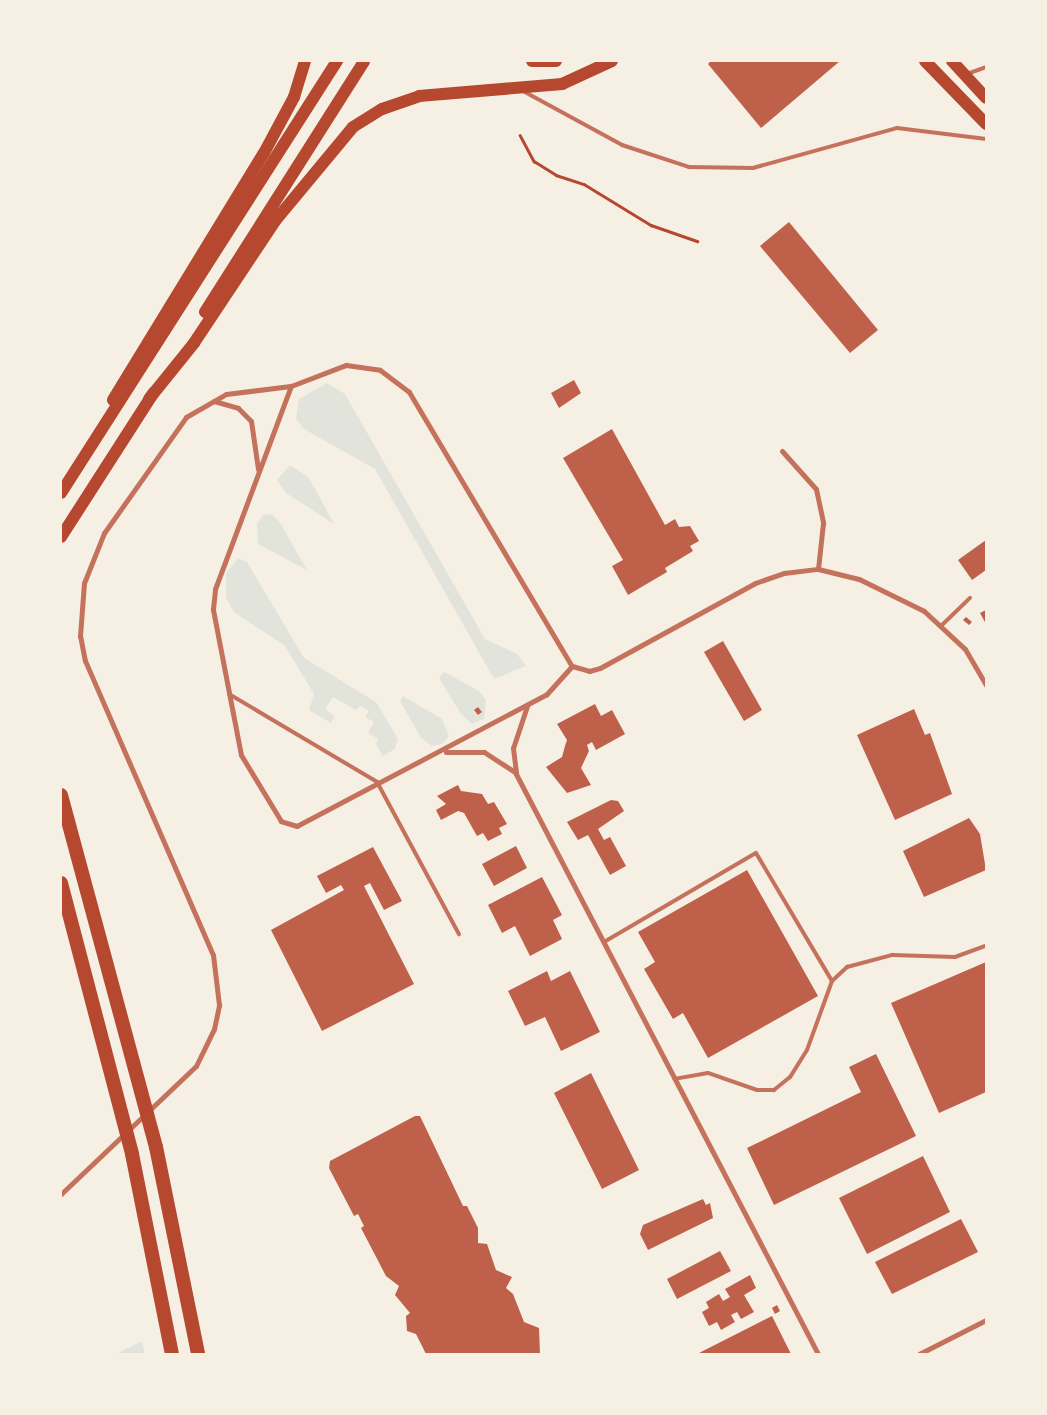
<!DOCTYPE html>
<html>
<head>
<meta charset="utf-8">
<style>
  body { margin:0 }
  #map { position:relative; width:1047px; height:1415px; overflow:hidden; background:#f6efe4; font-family:"IBM Plex Sans",sans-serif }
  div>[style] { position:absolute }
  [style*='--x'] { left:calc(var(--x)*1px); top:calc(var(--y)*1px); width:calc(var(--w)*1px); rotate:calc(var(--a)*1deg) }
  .green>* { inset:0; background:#e2e4dc }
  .building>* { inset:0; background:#bf614a }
  .path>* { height:2.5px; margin:-1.25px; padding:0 1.25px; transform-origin:1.25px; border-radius:1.25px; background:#b5482f }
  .service>* { height:4px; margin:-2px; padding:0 2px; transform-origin:2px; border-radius:2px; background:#c5725c }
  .minor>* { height:5px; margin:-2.5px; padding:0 2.5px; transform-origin:2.5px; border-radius:2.5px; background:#c5725c }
  .primary>* { height:12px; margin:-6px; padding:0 6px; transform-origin:6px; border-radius:6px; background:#b5482f }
  .trunk>* { height:12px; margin:-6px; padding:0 6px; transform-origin:6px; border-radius:6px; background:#b5482f }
  .motorway>* { height:14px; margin:-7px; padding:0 7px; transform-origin:7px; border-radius:7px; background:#b5482f }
  span { translate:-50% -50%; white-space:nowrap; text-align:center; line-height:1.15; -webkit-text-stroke:4.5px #f6efe4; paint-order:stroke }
  .frame { position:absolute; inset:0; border:62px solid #f6efe4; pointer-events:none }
</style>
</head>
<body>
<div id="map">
  <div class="green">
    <i style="clip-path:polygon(327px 383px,345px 394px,485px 639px,517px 654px,526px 666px,494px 679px,375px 469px,304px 429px,296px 419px,299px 399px)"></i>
    <i style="clip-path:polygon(290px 465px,309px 478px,334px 524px,286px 493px,277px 480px)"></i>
    <i style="clip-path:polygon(271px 514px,279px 521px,307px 570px,258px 544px,257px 524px,263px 515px)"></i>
    <i style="clip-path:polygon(238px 558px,247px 562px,304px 658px,376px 702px,398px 739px,395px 749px,383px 756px,376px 744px,378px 739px,368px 733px,374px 722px,365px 717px,369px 711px,360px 706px,356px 710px,333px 697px,325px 709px,335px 716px,331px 723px,309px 710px,314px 694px,285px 646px,234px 612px,226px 598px,226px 573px)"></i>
    <i style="clip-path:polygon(444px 672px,479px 691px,486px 700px,484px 719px,472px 724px,461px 714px,439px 678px)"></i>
    <i style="clip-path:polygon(403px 696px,442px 719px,449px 736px,442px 744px,432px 746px,421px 738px,400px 701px)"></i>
    <i style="clip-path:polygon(142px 1341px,145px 1354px,116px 1354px)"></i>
  </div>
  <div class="building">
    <i style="clip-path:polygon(711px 61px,840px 61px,761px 128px,708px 64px)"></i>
    <i style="clip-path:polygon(789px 222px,878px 330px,850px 353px,760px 246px)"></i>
    <i style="clip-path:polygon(574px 380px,581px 393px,559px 408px,551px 393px)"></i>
    <i style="clip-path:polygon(612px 429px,665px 525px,675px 519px,679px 527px,690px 526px,699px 541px,690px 546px,693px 551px,665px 568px,667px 572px,628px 595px,612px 566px,623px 560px,563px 458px)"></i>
    <i style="clip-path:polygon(986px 540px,986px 570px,972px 580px,958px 560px)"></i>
    <i style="clip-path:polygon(986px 610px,986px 624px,980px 613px)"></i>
    <i style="clip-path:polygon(966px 617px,972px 622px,969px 625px,963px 620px)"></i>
    <i style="clip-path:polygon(723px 641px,762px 710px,744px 721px,704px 652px)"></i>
    <i style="clip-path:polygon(595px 704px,601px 716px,612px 710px,625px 734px,596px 750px,592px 742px,587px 745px,589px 751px,581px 768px,591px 785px,567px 793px,546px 767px,562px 757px,565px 746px,567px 740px,557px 724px)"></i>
    <i style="clip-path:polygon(478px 707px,482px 712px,478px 715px,474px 710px)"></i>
    <i style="clip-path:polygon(914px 709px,925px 735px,930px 733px,952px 794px,895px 820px,857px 735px)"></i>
    <i style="clip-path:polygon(458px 785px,461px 791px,482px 794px,488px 804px,494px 802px,507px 824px,499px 828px,502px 834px,488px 841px,483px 833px,477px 836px,464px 813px,458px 811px,441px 820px,436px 810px,446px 804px,437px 796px)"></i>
    <i style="clip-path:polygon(611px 800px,618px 801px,624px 811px,598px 829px,604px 840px,610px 837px,626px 866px,610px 875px,588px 835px,578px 840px,567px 822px)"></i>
    <i style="clip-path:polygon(969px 818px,980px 834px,986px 870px,924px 897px,903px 851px)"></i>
    <i style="clip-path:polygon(516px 846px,527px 868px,494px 886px,482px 864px)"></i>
    <i style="clip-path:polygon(373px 847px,402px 901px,384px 910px,370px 883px,364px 886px,414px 984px,322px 1031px,271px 930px,344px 890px,341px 885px,326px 893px,317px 876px)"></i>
    <i style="clip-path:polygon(747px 870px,818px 996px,708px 1058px,683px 1013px,673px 1019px,644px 969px,655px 962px,638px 932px)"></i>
    <i style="clip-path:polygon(542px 877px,562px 915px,553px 920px,562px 939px,530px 956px,515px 926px,502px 933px,488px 905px)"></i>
    <i style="clip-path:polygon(986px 962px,986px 1092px,939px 1113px,891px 1003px)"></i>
    <i style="clip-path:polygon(547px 971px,551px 981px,570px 971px,600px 1032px,561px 1051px,545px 1017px,525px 1026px,508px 991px)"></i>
    <i style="clip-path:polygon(876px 1054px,916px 1136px,774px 1205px,747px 1148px,861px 1092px,849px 1067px)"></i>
    <i style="clip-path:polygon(591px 1073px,639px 1170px,602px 1189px,554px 1093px)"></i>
    <i style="clip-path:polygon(415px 1116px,420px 1116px,463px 1206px,467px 1206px,478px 1228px,478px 1243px,487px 1244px,496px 1270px,512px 1277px,506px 1288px,513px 1294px,524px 1322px,539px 1328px,540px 1354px,426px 1354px,416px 1334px,407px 1331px,406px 1316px,410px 1313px,395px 1295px,399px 1286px,386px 1276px,361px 1228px,364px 1226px,358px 1214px,354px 1216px,329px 1168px,330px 1161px)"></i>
    <i style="clip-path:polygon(923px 1156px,950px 1212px,867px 1254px,839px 1198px)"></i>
    <i style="clip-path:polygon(703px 1199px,706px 1205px,710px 1203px,713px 1218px,648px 1250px,640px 1234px,643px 1225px)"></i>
    <i style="clip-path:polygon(961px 1219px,978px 1252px,892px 1294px,875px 1262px)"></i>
    <i style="clip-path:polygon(720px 1251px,731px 1271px,677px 1299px,667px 1279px)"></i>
    <i style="clip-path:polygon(750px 1275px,756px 1288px,744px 1295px,754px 1312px,741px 1319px,737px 1312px,731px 1315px,735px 1322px,721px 1330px,717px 1322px,709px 1326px,702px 1312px,709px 1308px,706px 1302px,719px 1294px,723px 1301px,730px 1297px,725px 1289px)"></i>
    <i style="clip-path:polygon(777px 1305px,780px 1311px,775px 1314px,772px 1308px)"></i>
    <i style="clip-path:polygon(772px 1316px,791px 1354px,697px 1354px)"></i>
  </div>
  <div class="path">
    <i style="--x:520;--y:135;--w:30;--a:62"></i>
    <i style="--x:534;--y:161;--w:26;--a:32"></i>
    <i style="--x:556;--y:175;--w:29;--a:18"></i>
    <i style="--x:584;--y:184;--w:79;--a:31.5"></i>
    <i style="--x:651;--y:225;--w:49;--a:19.2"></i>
  </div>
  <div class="service">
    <i style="--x:967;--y:74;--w:20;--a:-20"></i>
    <i style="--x:523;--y:91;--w:113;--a:28.6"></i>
    <i style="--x:622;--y:145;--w:71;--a:18.2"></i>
    <i style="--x:689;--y:167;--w:64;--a:0.9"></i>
    <i style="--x:753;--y:168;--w:149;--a:-15.5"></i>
    <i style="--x:897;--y:128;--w:90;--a:7"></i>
    <i style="--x:942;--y:625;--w:39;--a:-44"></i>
    <i style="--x:229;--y:694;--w:172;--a:30.7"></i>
    <i style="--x:377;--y:782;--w:173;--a:61.7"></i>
    <i style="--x:604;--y:942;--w:176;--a:-30.4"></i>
    <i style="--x:756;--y:853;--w:149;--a:59.3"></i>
    <i style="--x:832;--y:981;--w:73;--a:109.9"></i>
    <i style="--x:807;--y:1050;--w:32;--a:122"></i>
    <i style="--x:790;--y:1077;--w:21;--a:141"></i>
    <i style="--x:774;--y:1090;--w:17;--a:180"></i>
    <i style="--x:757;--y:1090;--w:52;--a:-160.9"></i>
    <i style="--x:708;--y:1073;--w:34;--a:170"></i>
    <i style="--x:832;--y:981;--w:21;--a:-43"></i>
    <i style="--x:847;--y:967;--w:47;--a:-14.9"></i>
    <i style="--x:892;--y:955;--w:63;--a:1.8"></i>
    <i style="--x:955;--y:957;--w:33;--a:-20"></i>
  </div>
  <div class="minor">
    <i style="--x:346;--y:365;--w:34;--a:8"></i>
    <i style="--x:380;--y:370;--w:36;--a:37"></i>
    <i style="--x:409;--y:392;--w:319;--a:59.3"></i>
    <i style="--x:572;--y:666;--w:38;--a:132"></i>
    <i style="--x:547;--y:694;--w:283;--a:152.2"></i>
    <i style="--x:297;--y:826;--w:17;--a:-163"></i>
    <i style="--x:281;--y:821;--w:77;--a:-121.2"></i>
    <i style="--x:241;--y:755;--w:149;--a:-100.9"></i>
    <i style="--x:213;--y:609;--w:20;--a:-84"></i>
    <i style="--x:215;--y:589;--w:217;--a:-69.5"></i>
    <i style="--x:291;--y:386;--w:59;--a:-20.9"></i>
    <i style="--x:214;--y:401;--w:25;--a:16"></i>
    <i style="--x:238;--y:408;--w:18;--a:45"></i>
    <i style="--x:251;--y:421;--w:49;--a:81.7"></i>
    <i style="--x:782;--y:451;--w:51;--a:48.2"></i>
    <i style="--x:816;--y:489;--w:35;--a:78"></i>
    <i style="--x:823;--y:523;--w:46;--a:96.2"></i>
    <i style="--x:572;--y:666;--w:18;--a:16"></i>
    <i style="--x:589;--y:671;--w:11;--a:-15"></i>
    <i style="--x:600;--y:668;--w:177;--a:-28.7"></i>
    <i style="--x:755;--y:583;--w:31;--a:-19"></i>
    <i style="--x:784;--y:573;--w:34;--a:-7"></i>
    <i style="--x:818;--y:569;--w:42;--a:13.7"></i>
    <i style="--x:859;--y:579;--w:72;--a:26.2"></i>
    <i style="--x:924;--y:611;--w:56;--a:42.8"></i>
    <i style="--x:965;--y:649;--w:42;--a:59.7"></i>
    <i style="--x:527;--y:706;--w:44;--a:108.4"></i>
    <i style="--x:513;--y:748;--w:26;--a:83"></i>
    <i style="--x:516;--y:774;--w:654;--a:62.49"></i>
    <i style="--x:446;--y:752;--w:38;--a:0"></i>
    <i style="--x:484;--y:752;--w:38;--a:33"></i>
    <i style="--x:61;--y:1194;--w:186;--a:-43.5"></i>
    <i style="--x:196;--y:1066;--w:41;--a:-64.1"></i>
    <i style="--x:214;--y:1029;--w:25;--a:-78"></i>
    <i style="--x:219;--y:1005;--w:50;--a:-96.8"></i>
    <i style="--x:213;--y:955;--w:321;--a:-113.5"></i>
    <i style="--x:85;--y:661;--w:25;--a:-101"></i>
    <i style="--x:80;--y:636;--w:53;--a:-85.7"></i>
    <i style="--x:84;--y:583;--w:54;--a:-68.2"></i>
    <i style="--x:104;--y:533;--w:142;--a:-54.7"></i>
    <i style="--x:186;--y:417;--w:46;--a:-29.9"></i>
    <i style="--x:226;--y:394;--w:65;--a:-7"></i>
    <i style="--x:919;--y:1354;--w:75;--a:-26.9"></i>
  </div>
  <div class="primary">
    <i style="--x:925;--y:61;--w:88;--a:45.9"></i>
    <i style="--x:952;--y:61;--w:50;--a:47.4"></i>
  </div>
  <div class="trunk">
    <i style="--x:532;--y:61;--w:24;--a:0"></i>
    <i style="--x:205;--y:312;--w:297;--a:-57.6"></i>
    <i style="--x:149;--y:399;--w:72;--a:-51.2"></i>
    <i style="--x:194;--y:343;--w:146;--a:-56.4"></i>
    <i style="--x:275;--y:221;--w:122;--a:-50.3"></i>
    <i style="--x:353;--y:127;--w:34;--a:-32"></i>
    <i style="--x:382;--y:109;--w:39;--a:-19"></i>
    <i style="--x:419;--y:96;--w:144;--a:-4.8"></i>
    <i style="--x:562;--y:84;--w:55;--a:-24.7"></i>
    <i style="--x:113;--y:400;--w:289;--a:-58.6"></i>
    <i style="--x:264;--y:153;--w:64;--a:-61.8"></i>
    <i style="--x:294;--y:97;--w:38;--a:-73"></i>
    <i style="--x:61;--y:493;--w:513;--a:-57.43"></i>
    <i style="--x:61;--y:537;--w:172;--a:-57.3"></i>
  </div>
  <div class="motorway">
    <i style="--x:61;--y:795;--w:365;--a:74.9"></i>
    <i style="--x:156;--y:1147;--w:211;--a:78.5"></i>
    <i style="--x:61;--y:883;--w:280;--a:75.3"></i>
    <i style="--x:132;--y:1154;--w:204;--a:78.7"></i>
  </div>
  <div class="frame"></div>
</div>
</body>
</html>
